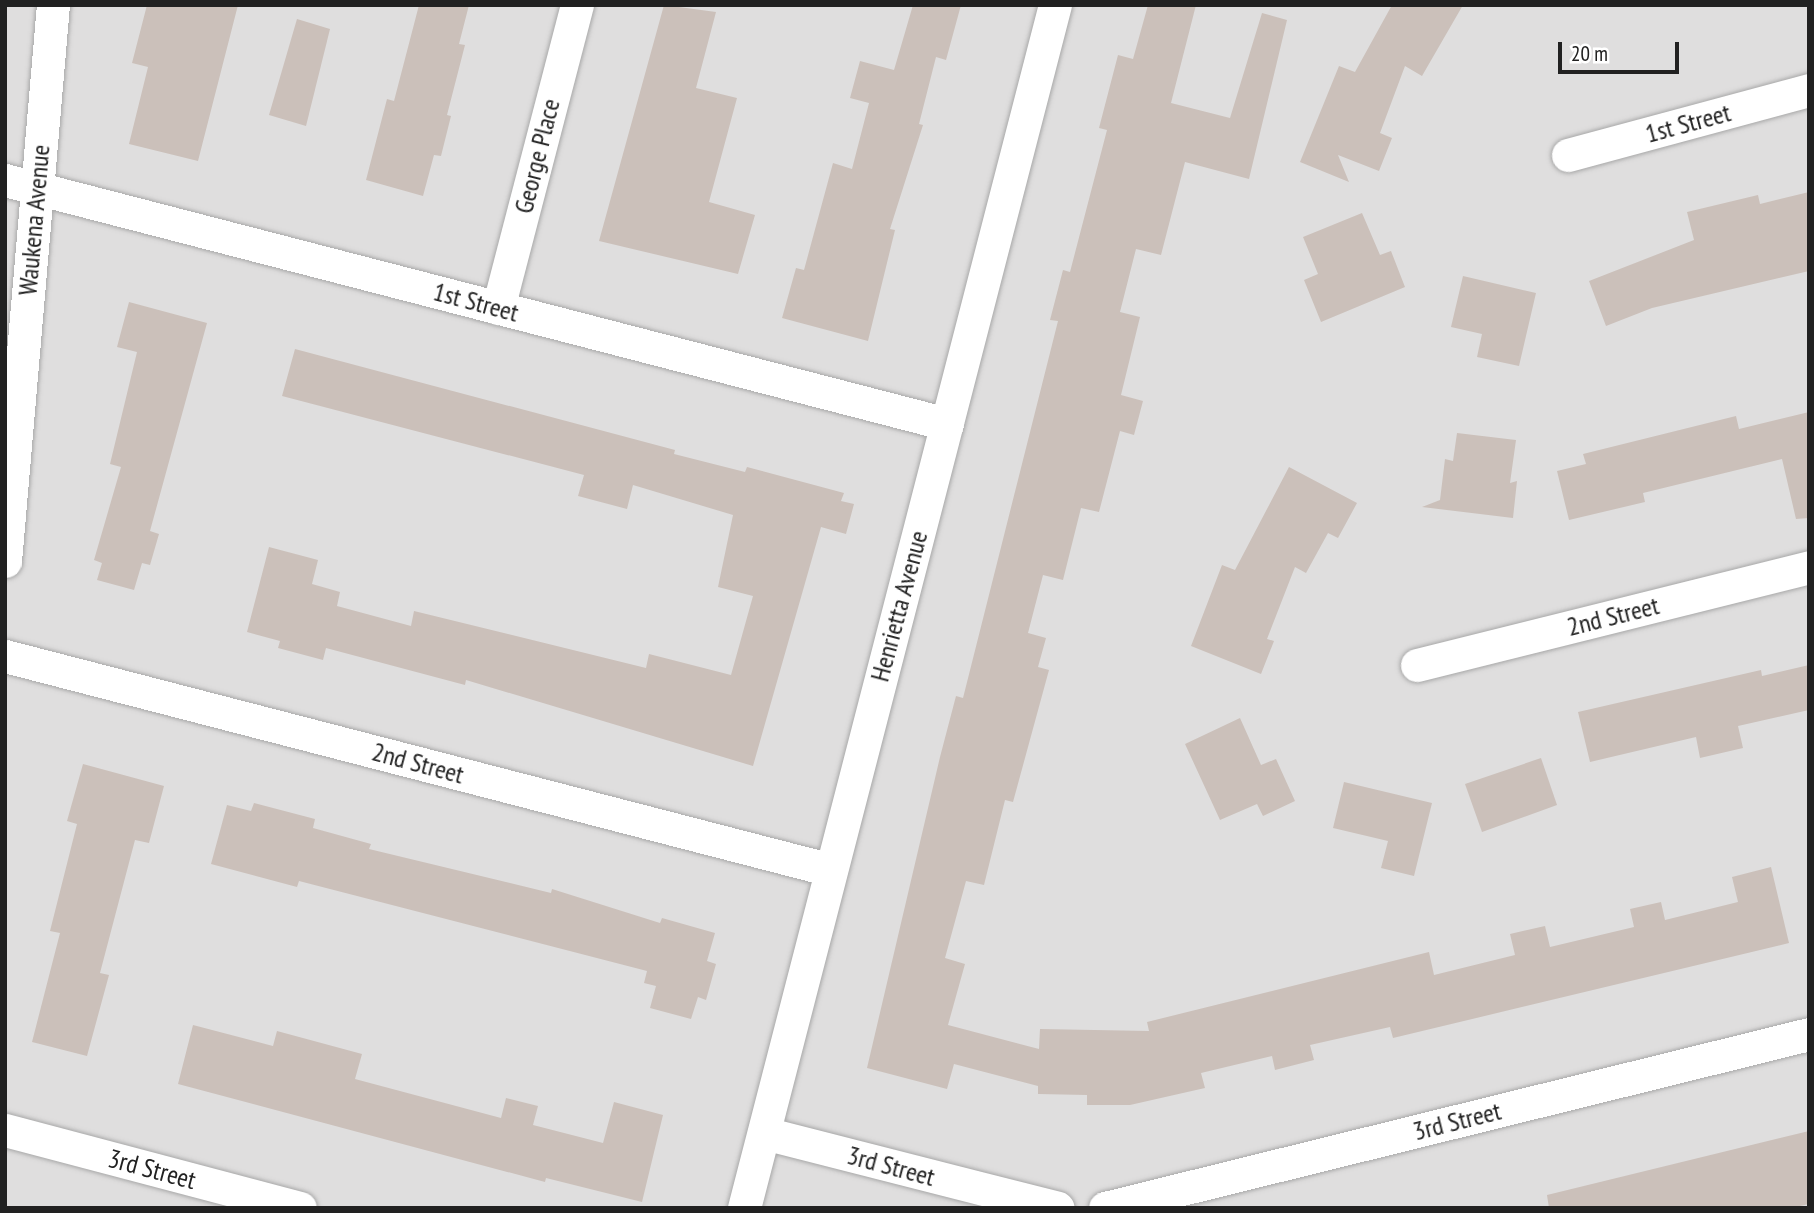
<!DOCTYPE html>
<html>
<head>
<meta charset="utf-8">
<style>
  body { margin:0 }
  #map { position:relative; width:1814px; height:1213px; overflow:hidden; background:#f2eee7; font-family:"PT Sans Narrow",sans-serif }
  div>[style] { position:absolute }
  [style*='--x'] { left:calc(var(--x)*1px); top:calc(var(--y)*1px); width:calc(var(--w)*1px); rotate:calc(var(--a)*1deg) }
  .residential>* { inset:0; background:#dfdede }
  .building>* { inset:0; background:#cbc0ba }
  .roads { filter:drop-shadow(0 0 2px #a8a8a8) drop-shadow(0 0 2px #a8a8a8) }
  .street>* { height:33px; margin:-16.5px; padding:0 16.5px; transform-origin:16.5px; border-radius:16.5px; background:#fff }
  span { translate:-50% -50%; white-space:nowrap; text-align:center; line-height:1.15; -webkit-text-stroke:6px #fff; paint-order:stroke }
  .street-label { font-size:26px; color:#212121 }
  .frame { position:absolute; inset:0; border:7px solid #212121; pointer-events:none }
  .scale { position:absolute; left:1558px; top:42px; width:121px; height:32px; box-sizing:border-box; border:4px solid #212121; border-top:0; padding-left:9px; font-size:21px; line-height:24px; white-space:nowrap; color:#212121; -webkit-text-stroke:5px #fff; paint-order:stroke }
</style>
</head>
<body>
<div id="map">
  <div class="residential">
    <i style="clip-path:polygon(5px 5px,1809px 5px,1809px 1208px,5px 1208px)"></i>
  </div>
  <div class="building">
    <i style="clip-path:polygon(147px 5px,238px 5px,198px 161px,129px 144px,148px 67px,132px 63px)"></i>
    <i style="clip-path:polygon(419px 5px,469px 5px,459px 44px,465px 45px,447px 115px,451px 116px,441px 156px,434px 155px,423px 196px,366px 180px,387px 99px,394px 101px)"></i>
    <i style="clip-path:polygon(664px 5px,716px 12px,696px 88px,737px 98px,709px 202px,755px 215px,738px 274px,599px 241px)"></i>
    <i style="clip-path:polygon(913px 5px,961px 5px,946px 60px,936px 57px,919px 124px,923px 125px,890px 229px,895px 230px,868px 341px,782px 318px,796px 268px,804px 270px,833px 163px,852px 169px,869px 103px,850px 98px,860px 61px,894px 70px)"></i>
    <i style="clip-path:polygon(1148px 5px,1196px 5px,1171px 103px,1230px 118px,1262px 13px,1287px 20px,1249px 179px,1185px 162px,1161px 255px,1136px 249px,1120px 312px,1140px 317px,1121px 395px,1143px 401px,1134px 435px,1120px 431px,1099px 512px,1081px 508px,1063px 580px,1043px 575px,1028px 633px,1046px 638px,1038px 667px,1049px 670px,1013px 802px,1005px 800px,984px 885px,966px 881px,945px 958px,965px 964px,948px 1025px,1039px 1049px,1040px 1029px,1149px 1031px,1147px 1022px,1429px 952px,1434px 975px,1515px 955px,1510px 934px,1545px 926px,1550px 947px,1634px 927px,1630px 909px,1661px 902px,1665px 920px,1738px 902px,1732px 877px,1771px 867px,1789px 943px,1393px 1038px,1390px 1027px,1310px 1045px,1314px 1060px,1275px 1070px,1272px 1056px,1201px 1073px,1205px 1088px,1130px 1105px,1087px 1105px,1087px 1095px,1038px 1094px,1038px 1086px,954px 1064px,947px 1089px,867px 1068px,940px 757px,956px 696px,963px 698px,1058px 321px,1050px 320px,1063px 270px,1070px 272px,1107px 130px,1099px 128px,1118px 55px,1133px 59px)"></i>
    <i style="clip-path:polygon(1392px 5px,1463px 5px,1422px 76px,1405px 66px,1380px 133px,1392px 138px,1379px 171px,1338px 155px,1349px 182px,1300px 162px,1339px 66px,1355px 72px)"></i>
    <i style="clip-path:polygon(297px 19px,330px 29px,306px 126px,269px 115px)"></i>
    <i style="clip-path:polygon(1809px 192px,1809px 271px,1652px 308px,1606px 326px,1589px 281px,1694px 240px,1687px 212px,1758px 195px,1760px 204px)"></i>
    <i style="clip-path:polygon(1362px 213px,1380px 255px,1391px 251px,1405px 287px,1321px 322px,1304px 280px,1318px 274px,1303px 237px)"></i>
    <i style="clip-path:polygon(1463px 276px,1536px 293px,1519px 366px,1477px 357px,1482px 334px,1451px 327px)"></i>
    <i style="clip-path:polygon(129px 302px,207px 323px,150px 531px,159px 534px,150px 565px,142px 563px,134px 590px,97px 580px,102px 563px,94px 560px,121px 467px,110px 464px,137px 352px,117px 347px)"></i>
    <i style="clip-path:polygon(295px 349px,675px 450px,674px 454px,745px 472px,747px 467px,844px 493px,841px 501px,854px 504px,846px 534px,821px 527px,753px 766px,466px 680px,465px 685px,326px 648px,323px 660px,278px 648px,280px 641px,247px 632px,269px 547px,318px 560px,312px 584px,340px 592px,337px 606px,411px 626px,414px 611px,646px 668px,649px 654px,731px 675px,753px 596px,718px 587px,733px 515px,633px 485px,627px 509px,578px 496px,584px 475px,282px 396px)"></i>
    <i style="clip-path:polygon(1809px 412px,1809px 518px,1796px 519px,1782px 459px,1643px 493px,1645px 502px,1569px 520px,1557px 471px,1586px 464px,1583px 454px,1736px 416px,1739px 429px)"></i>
    <i style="clip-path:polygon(1457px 433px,1516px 440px,1510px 483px,1517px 481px,1513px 518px,1422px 507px,1440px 500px,1445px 459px,1453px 461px)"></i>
    <i style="clip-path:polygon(1289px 467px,1357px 503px,1338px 538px,1328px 533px,1306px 573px,1295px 567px,1267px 639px,1274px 641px,1261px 674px,1191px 646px,1222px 565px,1235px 570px)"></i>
    <i style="clip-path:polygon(1809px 665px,1809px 710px,1738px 726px,1743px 748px,1700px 758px,1696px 737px,1590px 762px,1578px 712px,1761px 670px,1762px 676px)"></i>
    <i style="clip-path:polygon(1240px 718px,1261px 765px,1276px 759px,1295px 801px,1263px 816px,1257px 804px,1220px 820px,1185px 744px)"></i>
    <i style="clip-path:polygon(1541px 758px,1557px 805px,1482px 832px,1465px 784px)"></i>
    <i style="clip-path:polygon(83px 764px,164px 786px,149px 843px,135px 840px,100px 973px,109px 975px,87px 1056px,32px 1042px,60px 933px,50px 931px,77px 824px,67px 821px)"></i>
    <i style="clip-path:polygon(1344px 782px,1432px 803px,1414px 876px,1381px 868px,1388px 841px,1333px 828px)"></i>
    <i style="clip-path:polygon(254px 803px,315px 819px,313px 828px,371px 844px,369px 849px,551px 893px,552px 889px,660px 923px,662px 918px,715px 933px,707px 961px,716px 964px,706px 1000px,698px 997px,691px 1019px,650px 1008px,656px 986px,644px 983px,647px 971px,299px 881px,297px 887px,211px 864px,227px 805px,251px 811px)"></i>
    <i style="clip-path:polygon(193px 1025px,273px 1046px,277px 1031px,362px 1054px,355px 1079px,501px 1118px,506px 1098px,538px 1106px,533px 1125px,603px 1143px,614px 1102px,663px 1115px,642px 1202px,546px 1178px,545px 1182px,178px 1084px)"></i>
    <i style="clip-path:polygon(1809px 1131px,1809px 1204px,1791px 1208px,1549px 1208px,1547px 1195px)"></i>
  </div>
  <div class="roads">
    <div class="street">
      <i style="--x:1568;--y:155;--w:250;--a:-15.1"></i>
      <i style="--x:5;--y:180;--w:973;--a:14.52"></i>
      <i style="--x:498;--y:308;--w:313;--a:-75.4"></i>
      <i style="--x:5;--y:561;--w:558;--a:-85.07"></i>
      <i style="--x:5;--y:656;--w:853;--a:14.52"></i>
      <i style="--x:1417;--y:665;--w:404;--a:-14"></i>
      <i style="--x:5;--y:1130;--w:305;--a:14.8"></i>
      <i style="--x:764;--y:1133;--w:303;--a:14.3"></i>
      <i style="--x:744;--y:1208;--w:1243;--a:-75.51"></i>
      <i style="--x:1105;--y:1208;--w:725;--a:-13.88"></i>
    </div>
  </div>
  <div class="street-label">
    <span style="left:1688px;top:123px;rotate:-15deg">1st Street</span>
    <span style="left:537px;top:156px;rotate:-76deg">George Place</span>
    <span style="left:34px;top:220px;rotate:-85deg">Waukena Avenue</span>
    <span style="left:476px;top:302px;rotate:15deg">1st Street</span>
    <span style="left:899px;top:606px;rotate:-75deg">Henrietta Avenue</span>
    <span style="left:1613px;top:616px;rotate:-14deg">2nd Street</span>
    <span style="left:418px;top:763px;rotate:15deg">2nd Street</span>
    <span style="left:1457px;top:1121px;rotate:-14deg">3rd Street</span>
    <span style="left:891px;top:1166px;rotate:15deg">3rd Street</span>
    <span style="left:152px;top:1169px;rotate:15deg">3rd Street</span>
  </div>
  <div class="frame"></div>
  <div class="scale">20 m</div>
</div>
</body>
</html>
